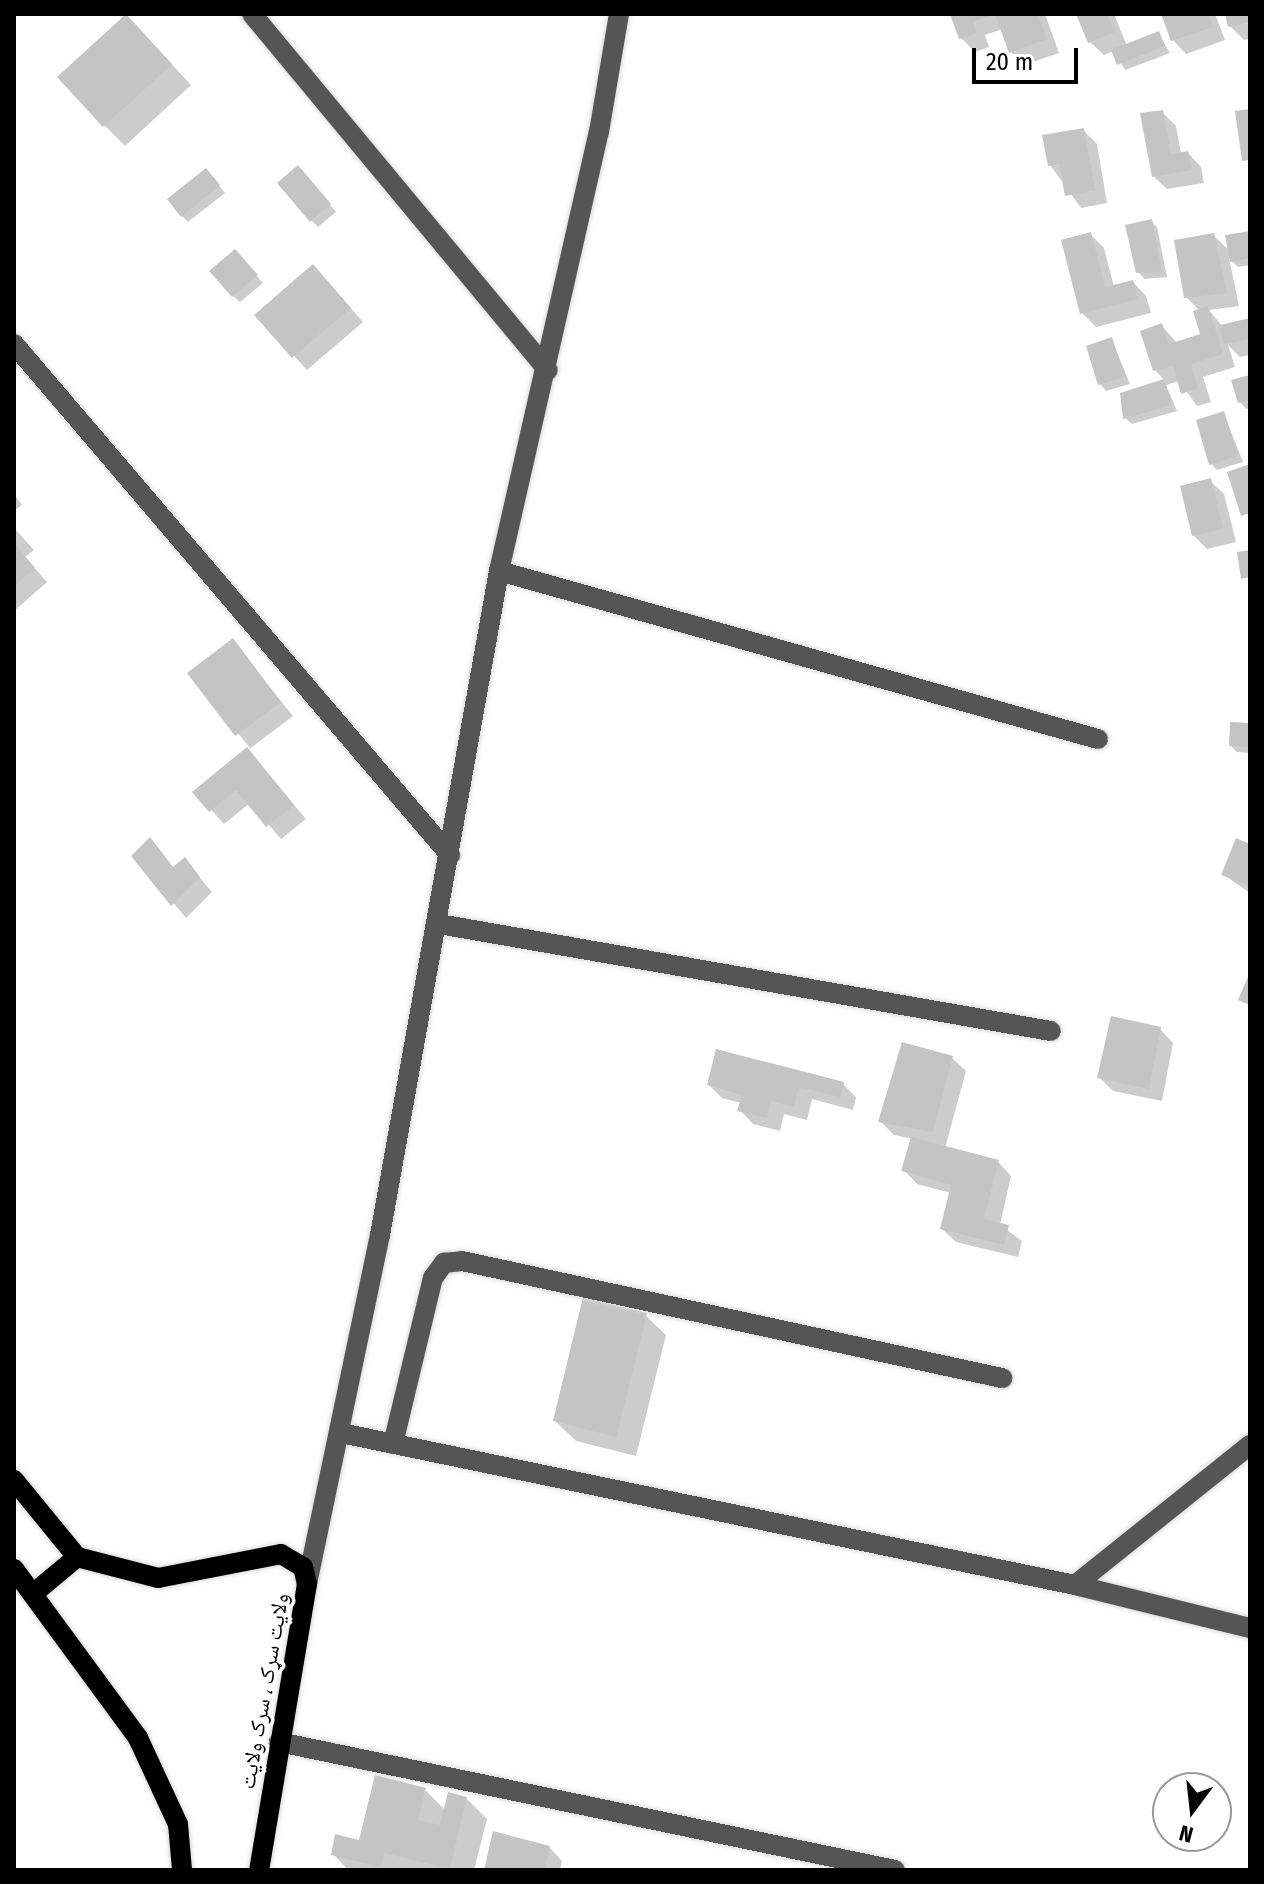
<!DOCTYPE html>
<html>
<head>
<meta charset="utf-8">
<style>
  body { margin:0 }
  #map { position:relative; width:1264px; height:1884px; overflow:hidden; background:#fff; font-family:"Fira Sans Condensed","Noto Naskh Arabic",sans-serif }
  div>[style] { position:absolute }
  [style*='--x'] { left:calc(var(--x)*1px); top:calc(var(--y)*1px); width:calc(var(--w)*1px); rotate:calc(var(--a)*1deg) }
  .shadow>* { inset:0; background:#0003 }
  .building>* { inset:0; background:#c4c4c4 }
  .roads { filter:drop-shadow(0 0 2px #dbdbdb) drop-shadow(0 0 2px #dbdbdb) }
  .minor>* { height:20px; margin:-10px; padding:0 10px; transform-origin:10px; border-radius:10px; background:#555 }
  .major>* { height:20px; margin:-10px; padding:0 10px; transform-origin:10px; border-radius:10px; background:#000 }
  span { translate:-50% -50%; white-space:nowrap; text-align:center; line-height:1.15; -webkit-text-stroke:7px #fff; paint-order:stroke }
  .street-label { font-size:22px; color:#000 }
  .frame { position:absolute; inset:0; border:16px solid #000; pointer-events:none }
  .north { position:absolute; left:1152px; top:1772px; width:80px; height:80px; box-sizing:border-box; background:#fff; border:2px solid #999; border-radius:50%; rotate:195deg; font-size:22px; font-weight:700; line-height:32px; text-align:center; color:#000 }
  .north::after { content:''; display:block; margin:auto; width:28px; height:36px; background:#000; clip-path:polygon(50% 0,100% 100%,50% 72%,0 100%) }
  .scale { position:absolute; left:972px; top:48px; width:106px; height:36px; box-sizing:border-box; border:4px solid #000; border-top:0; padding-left:10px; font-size:24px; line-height:28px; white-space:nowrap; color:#000; -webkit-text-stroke:6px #fff; paint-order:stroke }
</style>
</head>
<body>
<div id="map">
  <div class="shadow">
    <i style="clip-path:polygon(954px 14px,1045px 14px,1059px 53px,1024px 65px,1011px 52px,1003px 29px,985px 35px,989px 47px,975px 52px,961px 38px)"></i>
    <i style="clip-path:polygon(1079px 14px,1114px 14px,1127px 46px,1158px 33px,1170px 53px,1125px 70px,1114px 51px,1104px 55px,1090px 42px)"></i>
    <i style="clip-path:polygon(1163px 14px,1215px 14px,1225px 40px,1186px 54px,1173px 40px)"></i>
    <i style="clip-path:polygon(1227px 14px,1250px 14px,1250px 39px,1244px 40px,1230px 26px)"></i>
    <i style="clip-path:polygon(127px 16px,191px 85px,125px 146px,104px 125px)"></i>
    <i style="clip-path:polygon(1162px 112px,1176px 126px,1181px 154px,1188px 153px,1201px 167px,1204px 183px,1167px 189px,1153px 176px)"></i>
    <i style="clip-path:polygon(1083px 130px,1097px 144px,1107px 203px,1081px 208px,1050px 165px)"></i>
    <i style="clip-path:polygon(304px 174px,336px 212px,318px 227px,311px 220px)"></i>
    <i style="clip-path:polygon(212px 177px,225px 193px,188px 222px,182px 216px)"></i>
    <i style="clip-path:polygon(1151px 221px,1157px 227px,1167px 277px,1145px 279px,1138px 272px)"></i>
    <i style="clip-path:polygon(1250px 233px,1250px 265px,1238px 267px,1229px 258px,1239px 306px,1209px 310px,1222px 326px,1250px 320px,1250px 355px,1240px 357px,1228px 345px,1235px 367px,1203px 377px,1211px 402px,1197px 406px,1179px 381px,1166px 385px,1177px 411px,1132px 424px,1125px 418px,1122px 394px,1165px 381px,1155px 370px,1162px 326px,1177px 343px,1203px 335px,1200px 311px,1186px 297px,1213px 235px,1230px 251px)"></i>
    <i style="clip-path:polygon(1090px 234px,1104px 248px,1114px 287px,1133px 282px,1146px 296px,1151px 313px,1096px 327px,1082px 313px)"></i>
    <i style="clip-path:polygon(241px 258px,263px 283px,240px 302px,233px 296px)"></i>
    <i style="clip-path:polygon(313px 266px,363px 322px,307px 370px,257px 315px)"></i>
    <i style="clip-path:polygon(1112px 340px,1130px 384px,1106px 391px,1100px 384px)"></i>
    <i style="clip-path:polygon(1250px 377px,1250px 408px,1246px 409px,1240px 402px)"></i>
    <i style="clip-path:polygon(1224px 414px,1243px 462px,1217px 470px,1211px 464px)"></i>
    <i style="clip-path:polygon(1210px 481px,1224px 494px,1236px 542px,1207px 549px,1193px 535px)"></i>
    <i style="clip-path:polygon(14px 494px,22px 505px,14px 511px)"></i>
    <i style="clip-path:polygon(14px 528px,34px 550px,25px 557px,47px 582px,14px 611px)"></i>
    <i style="clip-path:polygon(232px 641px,293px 716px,248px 750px,306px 819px,281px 839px,250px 803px,224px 824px,195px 792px,250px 748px,190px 673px)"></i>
    <i style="clip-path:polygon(1250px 725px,1250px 753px,1237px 752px,1231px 746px)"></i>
    <i style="clip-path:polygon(150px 840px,174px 868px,185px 860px,212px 892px,186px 918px,134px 856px)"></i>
    <i style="clip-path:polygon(1250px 846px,1250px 893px,1224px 875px)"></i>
    <i style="clip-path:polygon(1160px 1029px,1173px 1043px,1162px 1101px,1113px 1091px,1099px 1077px)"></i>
    <i style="clip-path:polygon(952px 1058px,966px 1071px,945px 1148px,998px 1162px,1011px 1176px,1000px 1225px,1022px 1241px,1018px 1257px,956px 1242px,942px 1229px,951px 1193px,917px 1184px,904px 1170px,913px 1139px,894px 1135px,880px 1121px)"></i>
    <i style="clip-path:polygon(843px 1084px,856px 1097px,853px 1110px,812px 1099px,807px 1120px,784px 1114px,780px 1131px,753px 1124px,740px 1110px,741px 1103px,722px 1098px,709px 1085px)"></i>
    <i style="clip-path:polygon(645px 1315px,666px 1335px,636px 1456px,576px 1441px,555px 1421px)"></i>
    <i style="clip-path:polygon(425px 1790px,445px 1810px,466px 1798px,487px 1819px,474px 1870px,348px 1870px,333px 1854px,361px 1843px)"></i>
    <i style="clip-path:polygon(549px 1847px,562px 1861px,560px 1870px,486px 1870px)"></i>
  </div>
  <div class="building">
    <i style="clip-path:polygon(126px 14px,172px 64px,103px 127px,57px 77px)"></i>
    <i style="clip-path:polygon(950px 14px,993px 14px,973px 22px,977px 33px,959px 39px)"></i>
    <i style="clip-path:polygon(995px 14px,1038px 14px,1047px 39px,1009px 53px)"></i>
    <i style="clip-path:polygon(1076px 14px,1107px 14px,1115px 32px,1088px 43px)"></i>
    <i style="clip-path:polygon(1161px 14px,1208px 14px,1213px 27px,1171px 41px)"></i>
    <i style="clip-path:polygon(1225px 14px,1250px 14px,1250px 22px,1228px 27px)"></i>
    <i style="clip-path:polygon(1159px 31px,1165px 46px,1117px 65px,1111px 50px)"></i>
    <i style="clip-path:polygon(1250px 109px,1250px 160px,1242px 161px,1235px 111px)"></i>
    <i style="clip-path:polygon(1163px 110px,1171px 154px,1188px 151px,1192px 170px,1152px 177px,1140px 113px)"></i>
    <i style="clip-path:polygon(1084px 128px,1095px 190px,1065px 196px,1059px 164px,1048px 166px,1042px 135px)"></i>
    <i style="clip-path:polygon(298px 165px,331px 204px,310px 222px,277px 183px)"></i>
    <i style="clip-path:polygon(206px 168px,220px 185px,181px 217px,167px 199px)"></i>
    <i style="clip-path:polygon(1152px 219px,1162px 272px,1136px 273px,1125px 225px)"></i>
    <i style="clip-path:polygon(1250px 231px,1250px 258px,1230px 262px,1225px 235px)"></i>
    <i style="clip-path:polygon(1091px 232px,1105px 287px,1133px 280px,1138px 299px,1080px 314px,1061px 240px)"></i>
    <i style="clip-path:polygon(1214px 233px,1227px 293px,1184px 298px,1174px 240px)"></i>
    <i style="clip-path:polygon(235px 249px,258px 275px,232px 297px,209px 271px)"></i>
    <i style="clip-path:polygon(313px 264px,351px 308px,292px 358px,254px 315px)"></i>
    <i style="clip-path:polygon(1208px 306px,1223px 354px,1191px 364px,1198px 388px,1181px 394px,1173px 366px,1153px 371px,1140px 331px,1162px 323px,1169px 344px,1200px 334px,1193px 311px)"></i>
    <i style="clip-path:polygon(1250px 318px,1250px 339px,1224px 344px,1220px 325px)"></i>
    <i style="clip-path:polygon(1112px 337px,1125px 377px,1098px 385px,1086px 346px)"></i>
    <i style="clip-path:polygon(1250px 375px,1250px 400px,1238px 403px,1231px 380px)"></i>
    <i style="clip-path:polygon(1164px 379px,1172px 405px,1123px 419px,1120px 393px)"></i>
    <i style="clip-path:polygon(1224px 411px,1238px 456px,1209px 465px,1196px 420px)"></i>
    <i style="clip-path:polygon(1250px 464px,1250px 513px,1241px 516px,1227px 472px)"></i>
    <i style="clip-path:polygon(1211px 478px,1223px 529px,1192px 536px,1180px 486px)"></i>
    <i style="clip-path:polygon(14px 543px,35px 568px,14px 586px)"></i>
    <i style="clip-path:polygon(1250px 550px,1250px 577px,1241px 579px,1237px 552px)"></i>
    <i style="clip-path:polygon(233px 638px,281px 702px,235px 736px,187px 673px)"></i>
    <i style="clip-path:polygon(1230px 722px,1250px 723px,1250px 747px,1229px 746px)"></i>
    <i style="clip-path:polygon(247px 747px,294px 805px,266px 827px,236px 790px,209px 812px,192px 792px)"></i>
    <i style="clip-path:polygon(150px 837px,173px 867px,185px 857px,200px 877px,171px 906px,131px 856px)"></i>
    <i style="clip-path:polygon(1236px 838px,1250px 844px,1250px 886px,1221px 875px)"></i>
    <i style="clip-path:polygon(1250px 972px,1250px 1005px,1238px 1000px)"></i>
    <i style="clip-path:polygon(1111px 1016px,1161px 1027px,1149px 1089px,1097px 1078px)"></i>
    <i style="clip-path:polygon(902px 1042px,953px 1056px,933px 1132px,878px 1122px)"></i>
    <i style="clip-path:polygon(716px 1049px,844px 1082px,840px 1097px,799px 1087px,794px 1107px,771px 1101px,767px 1118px,737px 1111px,742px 1095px,707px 1085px)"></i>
    <i style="clip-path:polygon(911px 1137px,999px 1160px,984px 1219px,1009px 1225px,1004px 1245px,940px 1229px,951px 1185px,901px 1171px)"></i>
    <i style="clip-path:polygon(583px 1297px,647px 1313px,616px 1437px,553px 1421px)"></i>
    <i style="clip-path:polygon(375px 1775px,426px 1788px,418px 1820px,440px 1825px,448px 1792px,467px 1797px,450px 1869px,384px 1853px,381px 1867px,331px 1855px,335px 1834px,359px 1840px)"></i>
    <i style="clip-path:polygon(493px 1831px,550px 1846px,544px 1870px,484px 1870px)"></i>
  </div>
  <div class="roads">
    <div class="minor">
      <i style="--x:252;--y:14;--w:463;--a:50.3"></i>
      <i style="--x:14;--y:344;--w:672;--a:49.53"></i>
      <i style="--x:499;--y:571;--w:622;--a:15.67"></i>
      <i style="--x:439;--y:924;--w:621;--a:9.92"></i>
      <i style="--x:341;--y:1433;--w:750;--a:11.7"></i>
      <i style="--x:1075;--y:1585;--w:180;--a:13.8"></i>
      <i style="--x:393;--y:1444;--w:171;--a:-76.5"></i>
      <i style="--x:433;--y:1278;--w:19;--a:-54"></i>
      <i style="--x:444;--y:1263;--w:18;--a:-6"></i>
      <i style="--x:462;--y:1261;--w:553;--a:12.23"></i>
      <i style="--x:307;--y:1584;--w:357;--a:-78.2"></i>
      <i style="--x:380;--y:1235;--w:675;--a:-79.84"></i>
      <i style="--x:499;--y:571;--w:450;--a:-77.2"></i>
      <i style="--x:599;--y:132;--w:120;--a:-80.4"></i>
      <i style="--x:1075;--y:1585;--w:224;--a:-38.7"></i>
      <i style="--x:279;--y:1742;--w:629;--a:11.74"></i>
    </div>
    <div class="major">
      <i style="--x:14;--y:1480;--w:99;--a:50.7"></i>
      <i style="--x:77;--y:1557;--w:84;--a:14.5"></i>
      <i style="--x:158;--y:1578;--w:125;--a:-11"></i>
      <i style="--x:281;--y:1554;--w:26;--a:31"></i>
      <i style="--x:303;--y:1567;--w:17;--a:77"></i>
      <i style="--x:307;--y:1584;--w:290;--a:99.5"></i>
      <i style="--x:14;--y:1569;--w:210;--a:53.7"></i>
      <i style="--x:138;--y:1738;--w:95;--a:65.1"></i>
      <i style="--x:178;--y:1824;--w:46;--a:85"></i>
      <i style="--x:34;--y:1593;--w:56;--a:-39.9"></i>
    </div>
  </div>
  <div class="street-label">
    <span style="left:264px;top:1691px;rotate:-80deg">ولایت سړک ، سرک ولایت</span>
  </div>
  <div class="frame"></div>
  <div class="north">N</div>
  <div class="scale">20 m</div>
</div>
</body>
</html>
